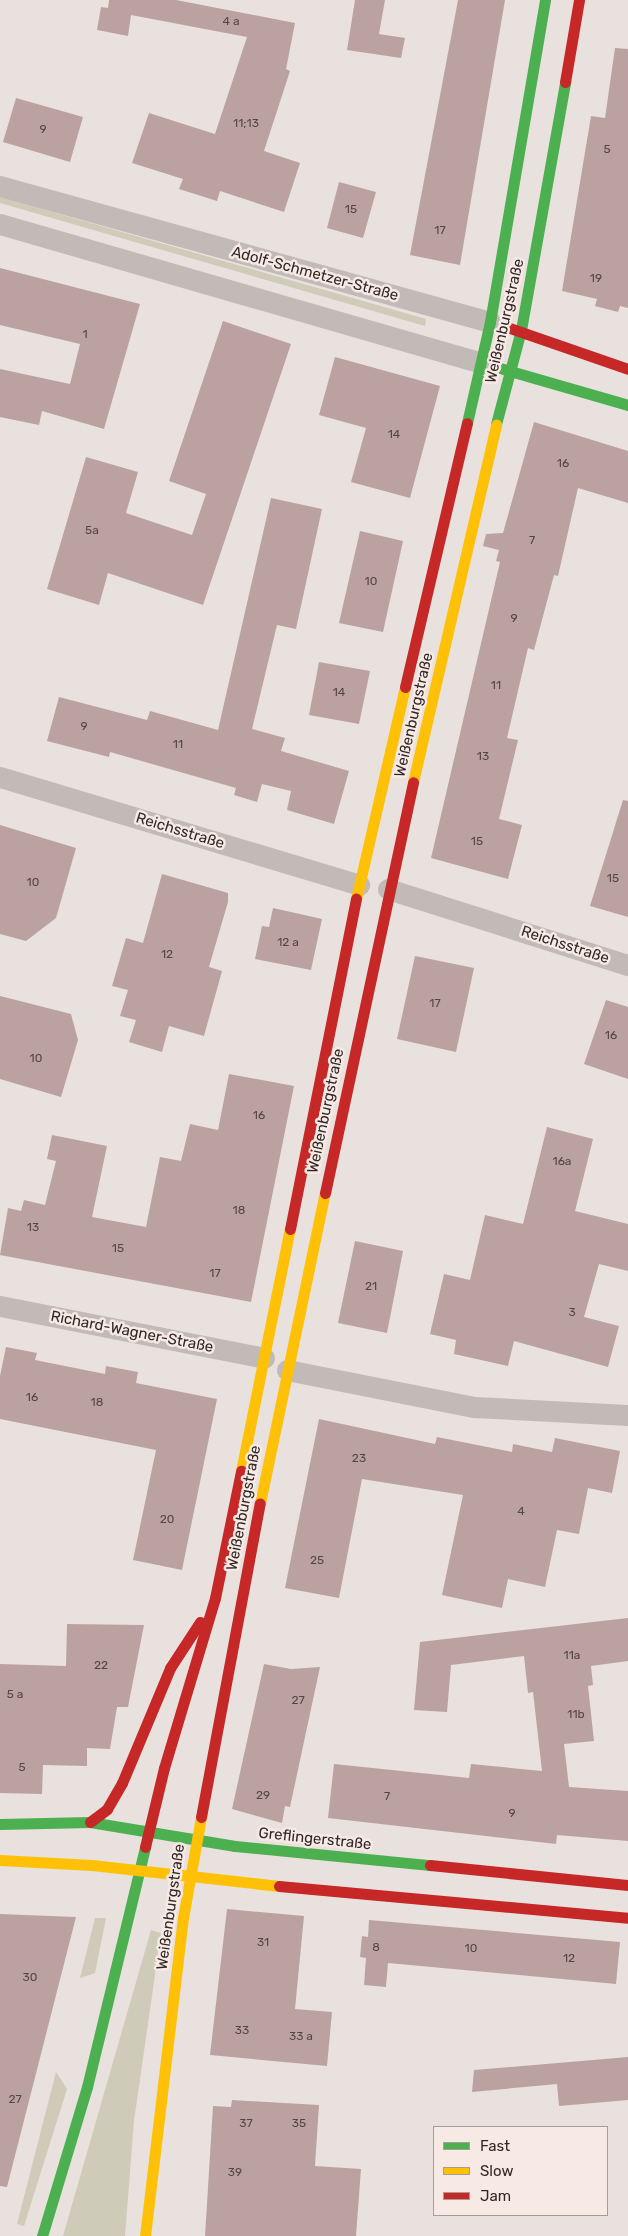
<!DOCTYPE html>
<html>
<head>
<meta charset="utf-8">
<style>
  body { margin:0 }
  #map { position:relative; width:628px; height:2236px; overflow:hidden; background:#e9e1dd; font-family:Rubik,sans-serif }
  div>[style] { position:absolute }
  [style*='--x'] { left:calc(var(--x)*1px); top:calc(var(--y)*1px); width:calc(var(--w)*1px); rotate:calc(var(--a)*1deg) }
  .green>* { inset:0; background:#ceccb8 }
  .building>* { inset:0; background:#bba2a0 }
  .street>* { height:21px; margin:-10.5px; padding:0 10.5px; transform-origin:10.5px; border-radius:10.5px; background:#c2bab7 }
  .fast>* { height:11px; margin:-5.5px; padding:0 5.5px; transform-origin:5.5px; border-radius:5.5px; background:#4caf50 }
  .slow>* { height:11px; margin:-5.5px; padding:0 5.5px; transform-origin:5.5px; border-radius:5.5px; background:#ffc107 }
  .jam>* { height:11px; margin:-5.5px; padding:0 5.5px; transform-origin:5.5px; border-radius:5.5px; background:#c62828 }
  span { translate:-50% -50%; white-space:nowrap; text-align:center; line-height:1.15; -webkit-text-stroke:5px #f7eae4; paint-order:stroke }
  .number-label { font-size:12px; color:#544644 }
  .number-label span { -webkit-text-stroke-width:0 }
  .street-label { font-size:15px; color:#312726 }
  .legend { position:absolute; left:433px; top:2126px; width:175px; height:90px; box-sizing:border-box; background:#f7eae4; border:1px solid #a89c98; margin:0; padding:6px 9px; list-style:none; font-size:15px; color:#312726 }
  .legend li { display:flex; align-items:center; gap:10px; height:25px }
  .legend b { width:25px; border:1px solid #a89c98 }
</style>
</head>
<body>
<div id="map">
  <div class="green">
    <i style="clip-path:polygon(0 197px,426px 319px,425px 326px,0 203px)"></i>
    <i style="clip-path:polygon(95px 1918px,106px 1918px,95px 1973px,80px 1978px)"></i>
    <i style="clip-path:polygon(151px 1930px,161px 1933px,134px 2121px,125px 2236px,63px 2236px)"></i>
    <i style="clip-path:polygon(56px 2072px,67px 2089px,24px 2226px,17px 2224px)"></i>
  </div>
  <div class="building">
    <i style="clip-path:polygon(109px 0,176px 0,295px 23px,286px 69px,290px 71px,264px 151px,300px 163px,284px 212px,220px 191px,217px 201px,179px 189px,183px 179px,132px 163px,149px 113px,215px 134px,247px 37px,131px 15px,128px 36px,97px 30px,101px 7px,108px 8px)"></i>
    <i style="clip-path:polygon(355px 0,385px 0,379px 34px,405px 38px,401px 58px,347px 50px)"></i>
    <i style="clip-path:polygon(458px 0,505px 0,460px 265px,410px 255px)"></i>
    <i style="clip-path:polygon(615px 48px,628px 49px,628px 308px,620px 306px,618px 312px,595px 306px,597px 299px,562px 291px,591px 116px,605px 118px)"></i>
    <i style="clip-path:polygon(16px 98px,83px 117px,70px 162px,3px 142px)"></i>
    <i style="clip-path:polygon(339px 182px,376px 192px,363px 238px,327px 228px)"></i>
    <i style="clip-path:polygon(0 268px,140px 304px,104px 429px,42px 411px,39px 425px,0 417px,0 369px,70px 384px,80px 344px,0 325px)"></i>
    <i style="clip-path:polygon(223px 321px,291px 344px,203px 605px,108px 573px,99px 605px,47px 589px,86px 457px,138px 472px,126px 513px,192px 535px,206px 494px,169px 481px)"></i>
    <i style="clip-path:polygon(335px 357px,440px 386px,410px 498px,351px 482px,366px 428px,319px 415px)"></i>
    <i style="clip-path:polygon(534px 422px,628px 451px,628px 503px,578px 488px,558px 576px,554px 575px,534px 650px,528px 648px,507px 738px,518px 740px,499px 819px,522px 825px,508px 879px,431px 858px,500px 562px,496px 561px,499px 550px,483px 546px,486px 534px,503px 533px)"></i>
    <i style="clip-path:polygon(271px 498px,322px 509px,296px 629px,277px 625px,252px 729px,285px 738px,281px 751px,349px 771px,334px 824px,287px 810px,291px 791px,262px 784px,257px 802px,234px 795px,236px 788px,110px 752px,109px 757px,47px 741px,59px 697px,147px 720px,150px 711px,218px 730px)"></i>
    <i style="clip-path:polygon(360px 531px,403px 541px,383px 632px,339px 623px)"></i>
    <i style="clip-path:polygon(319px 662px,370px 671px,359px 724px,309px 715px)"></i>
    <i style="clip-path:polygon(623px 800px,628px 801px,628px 917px,590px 906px)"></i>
    <i style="clip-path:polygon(0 825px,76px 848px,56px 918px,26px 941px,0 934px)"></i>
    <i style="clip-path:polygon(162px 874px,228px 893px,228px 902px,209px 967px,222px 971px,204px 1036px,169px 1026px,162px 1052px,129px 1042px,136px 1020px,120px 1016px,128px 990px,112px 986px,126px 938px,143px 943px)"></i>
    <i style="clip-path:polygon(273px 908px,322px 919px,311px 970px,255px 959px,262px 926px,269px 927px)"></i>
    <i style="clip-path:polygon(415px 956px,474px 968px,456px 1052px,397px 1039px)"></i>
    <i style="clip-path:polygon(0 996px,71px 1014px,78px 1040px,61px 1097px,0 1079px)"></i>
    <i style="clip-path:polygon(606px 1000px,628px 1007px,628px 1079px,584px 1064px)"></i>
    <i style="clip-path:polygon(229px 1074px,294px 1086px,251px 1302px,0 1255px,8px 1208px,21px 1211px,24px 1200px,45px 1205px,56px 1161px,47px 1159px,52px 1135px,107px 1146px,92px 1217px,146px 1227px,160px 1157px,181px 1161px,190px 1124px,218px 1130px)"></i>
    <i style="clip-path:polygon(547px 1127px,593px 1139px,575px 1211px,628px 1224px,628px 1271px,599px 1264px,584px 1317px,619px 1326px,608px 1367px,514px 1341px,508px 1366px,454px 1354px,456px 1340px,430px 1334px,444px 1274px,470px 1280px,485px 1215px,523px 1224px)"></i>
    <i style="clip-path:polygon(355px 1241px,403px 1251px,387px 1333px,338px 1323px)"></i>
    <i style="clip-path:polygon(6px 1347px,37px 1353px,35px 1360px,105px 1374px,106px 1366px,138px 1372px,136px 1383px,217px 1399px,182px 1570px,133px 1560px,156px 1450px,0 1419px,0 1376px)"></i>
    <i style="clip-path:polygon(319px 1419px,435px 1444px,437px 1437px,512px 1452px,513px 1444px,552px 1452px,555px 1438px,620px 1451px,612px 1493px,588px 1488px,579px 1534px,557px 1530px,545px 1587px,508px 1579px,502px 1608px,442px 1595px,463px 1495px,362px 1479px,339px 1598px,285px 1588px)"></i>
    <i style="clip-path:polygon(628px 1618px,628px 1661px,591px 1666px,593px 1685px,588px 1686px,594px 1741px,564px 1744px,569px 1787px,628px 1791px,628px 1841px,557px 1835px,556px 1844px,328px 1818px,334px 1764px,469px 1778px,471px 1764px,542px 1771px,533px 1692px,528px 1693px,524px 1656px,451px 1665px,447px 1712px,414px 1710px,420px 1642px)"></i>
    <i style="clip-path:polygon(67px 1624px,144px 1625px,128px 1707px,117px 1707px,110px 1749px,87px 1748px,87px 1766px,43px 1765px,42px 1794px,0 1793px,0 1664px,66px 1666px)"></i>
    <i style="clip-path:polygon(264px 1664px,291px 1669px,320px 1667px,290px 1807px,285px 1806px,282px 1823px,232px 1809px)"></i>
    <i style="clip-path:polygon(227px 1909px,304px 1916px,295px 2009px,332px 2012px,327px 2066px,210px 2055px)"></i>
    <i style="clip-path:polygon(0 1914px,76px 1917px,7px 2187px,0 2186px)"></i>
    <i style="clip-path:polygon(369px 1920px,620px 1942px,616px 1984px,388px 1963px,386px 1987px,364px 1985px,366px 1958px,360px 1957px,362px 1936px,368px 1937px)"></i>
    <i style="clip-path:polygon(628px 2057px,628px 2100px,559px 2106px,557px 2084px,472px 2092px,474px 2070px)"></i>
    <i style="clip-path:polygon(232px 2100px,319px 2105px,315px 2166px,361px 2169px,356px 2236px,205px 2236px,213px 2106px,231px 2107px)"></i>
  </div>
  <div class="street">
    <i style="--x:0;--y:186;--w:509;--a:15.51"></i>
    <i style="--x:0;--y:224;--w:502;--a:16.09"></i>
    <i style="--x:0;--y:777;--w:375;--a:16.7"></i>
    <i style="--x:388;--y:889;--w:252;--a:17.6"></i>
    <i style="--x:0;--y:1306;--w:269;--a:11.1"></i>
    <i style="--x:287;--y:1370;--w:191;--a:11.2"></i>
    <i style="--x:474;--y:1407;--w:154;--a:3"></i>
  </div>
  <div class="fast">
    <i style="--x:493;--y:366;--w:141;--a:16.1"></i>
    <i style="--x:467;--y:423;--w:104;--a:-77.2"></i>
    <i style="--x:490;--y:322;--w:327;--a:-80.3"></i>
    <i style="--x:496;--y:424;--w:97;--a:-75.1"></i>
    <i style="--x:521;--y:330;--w:252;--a:-79.9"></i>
    <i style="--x:0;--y:1824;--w:90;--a:-1.3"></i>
    <i style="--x:90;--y:1822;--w:147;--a:9.4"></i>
    <i style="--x:235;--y:1846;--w:196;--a:5.6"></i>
    <i style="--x:42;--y:2236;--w:156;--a:-73.2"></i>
    <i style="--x:87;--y:2087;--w:247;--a:-76.4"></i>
  </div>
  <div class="slow">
    <i style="--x:413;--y:782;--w:367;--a:-76.9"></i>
    <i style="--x:356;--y:899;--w:218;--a:-77"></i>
    <i style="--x:241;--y:1471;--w:247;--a:-78.6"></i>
    <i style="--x:260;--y:1503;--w:317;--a:-78.2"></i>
    <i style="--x:0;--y:1860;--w:92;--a:3.1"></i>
    <i style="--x:92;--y:1865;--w:188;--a:6.4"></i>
    <i style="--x:145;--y:2236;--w:320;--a:-83.2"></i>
    <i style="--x:183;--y:1918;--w:103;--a:-79.9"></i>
  </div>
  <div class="jam">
    <i style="--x:565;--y:82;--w:83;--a:-80.3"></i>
    <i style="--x:504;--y:326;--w:131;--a:19.1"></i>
    <i style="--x:405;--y:687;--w:271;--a:-76.8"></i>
    <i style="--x:325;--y:1193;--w:420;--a:-77.9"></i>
    <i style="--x:290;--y:1229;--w:337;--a:-78.7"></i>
    <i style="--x:201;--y:1817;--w:319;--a:-79.4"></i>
    <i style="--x:90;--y:1822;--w:21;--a:-37"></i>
    <i style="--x:107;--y:1809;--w:30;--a:-60"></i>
    <i style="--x:122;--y:1783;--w:125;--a:-67.3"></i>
    <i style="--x:170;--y:1668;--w:55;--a:-56.9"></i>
    <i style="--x:145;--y:1847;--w:81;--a:-76.5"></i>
    <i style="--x:164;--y:1768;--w:177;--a:-73.3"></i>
    <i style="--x:215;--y:1598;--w:130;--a:-78.4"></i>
    <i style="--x:430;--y:1865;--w:199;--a:5.8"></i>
    <i style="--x:279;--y:1886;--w:350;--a:5.2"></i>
  </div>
  <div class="number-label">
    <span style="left:231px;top:22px">4 a</span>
    <span style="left:246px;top:124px">11;13</span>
    <span style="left:43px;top:130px">9</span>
    <span style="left:607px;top:150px">5</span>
    <span style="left:351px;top:210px">15</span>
    <span style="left:440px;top:231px">17</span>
    <span style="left:596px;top:279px">19</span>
    <span style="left:85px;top:335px">1</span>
    <span style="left:394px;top:435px">14</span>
    <span style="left:563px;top:464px">16</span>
    <span style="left:92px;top:531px">5a</span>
    <span style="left:532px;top:541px">7</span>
    <span style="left:371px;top:582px">10</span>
    <span style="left:514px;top:619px">9</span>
    <span style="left:496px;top:686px">11</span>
    <span style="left:339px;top:693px">14</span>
    <span style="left:84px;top:727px">9</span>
    <span style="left:178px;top:745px">11</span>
    <span style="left:483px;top:757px">13</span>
    <span style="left:477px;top:842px">15</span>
    <span style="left:613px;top:879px">15</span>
    <span style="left:33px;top:883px">10</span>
    <span style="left:288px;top:943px">12 a</span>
    <span style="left:167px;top:955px">12</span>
    <span style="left:435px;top:1004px">17</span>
    <span style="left:611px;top:1036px">16</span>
    <span style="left:36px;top:1059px">10</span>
    <span style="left:259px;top:1116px">16</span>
    <span style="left:562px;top:1162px">16a</span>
    <span style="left:239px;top:1211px">18</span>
    <span style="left:33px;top:1228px">13</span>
    <span style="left:118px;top:1249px">15</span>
    <span style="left:215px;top:1274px">17</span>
    <span style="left:371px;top:1287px">21</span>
    <span style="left:572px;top:1313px">3</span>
    <span style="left:32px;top:1398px">16</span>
    <span style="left:97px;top:1403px">18</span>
    <span style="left:359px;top:1459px">23</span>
    <span style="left:521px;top:1512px">4</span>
    <span style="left:167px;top:1520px">20</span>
    <span style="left:317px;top:1561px">25</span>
    <span style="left:572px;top:1656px">11a</span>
    <span style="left:101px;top:1666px">22</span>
    <span style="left:15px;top:1695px">5 a</span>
    <span style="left:298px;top:1701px">27</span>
    <span style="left:576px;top:1715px">11b</span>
    <span style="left:22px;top:1768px">5</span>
    <span style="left:263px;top:1796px">29</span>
    <span style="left:387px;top:1797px">7</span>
    <span style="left:512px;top:1814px">9</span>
    <span style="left:263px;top:1943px">31</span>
    <span style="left:376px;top:1948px">8</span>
    <span style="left:471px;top:1949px">10</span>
    <span style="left:569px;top:1959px">12</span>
    <span style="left:30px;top:1978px">30</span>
    <span style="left:242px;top:2031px">33</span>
    <span style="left:301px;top:2037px">33 a</span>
    <span style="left:15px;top:2100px">27</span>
    <span style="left:246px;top:2124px">37</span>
    <span style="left:299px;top:2124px">35</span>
    <span style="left:235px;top:2173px">39</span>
  </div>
  <div class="street-label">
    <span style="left:315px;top:274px;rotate:15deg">Adolf-Schmetzer-Straße</span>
    <span style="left:505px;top:321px;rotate:-77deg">Weißenburgstraße</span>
    <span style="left:414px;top:715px;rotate:-77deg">Weißenburgstraße</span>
    <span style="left:180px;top:831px;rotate:17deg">Reichsstraße</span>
    <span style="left:565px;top:945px;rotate:18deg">Reichsstraße</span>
    <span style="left:326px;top:1111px;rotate:-78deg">Weißenburgstraße</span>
    <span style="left:132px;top:1332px;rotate:11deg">Richard-Wagner-Straße</span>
    <span style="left:244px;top:1508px;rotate:-79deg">Weißenburgstraße</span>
    <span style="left:315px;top:1839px;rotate:6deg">Greflingerstraße</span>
    <span style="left:171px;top:1907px;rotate:-82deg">Weißenburgstraße</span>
  </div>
  <ul class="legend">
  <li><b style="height:6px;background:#4caf50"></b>Fast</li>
  <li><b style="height:6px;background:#ffc107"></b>Slow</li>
  <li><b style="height:6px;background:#c62828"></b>Jam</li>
  </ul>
</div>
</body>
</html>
